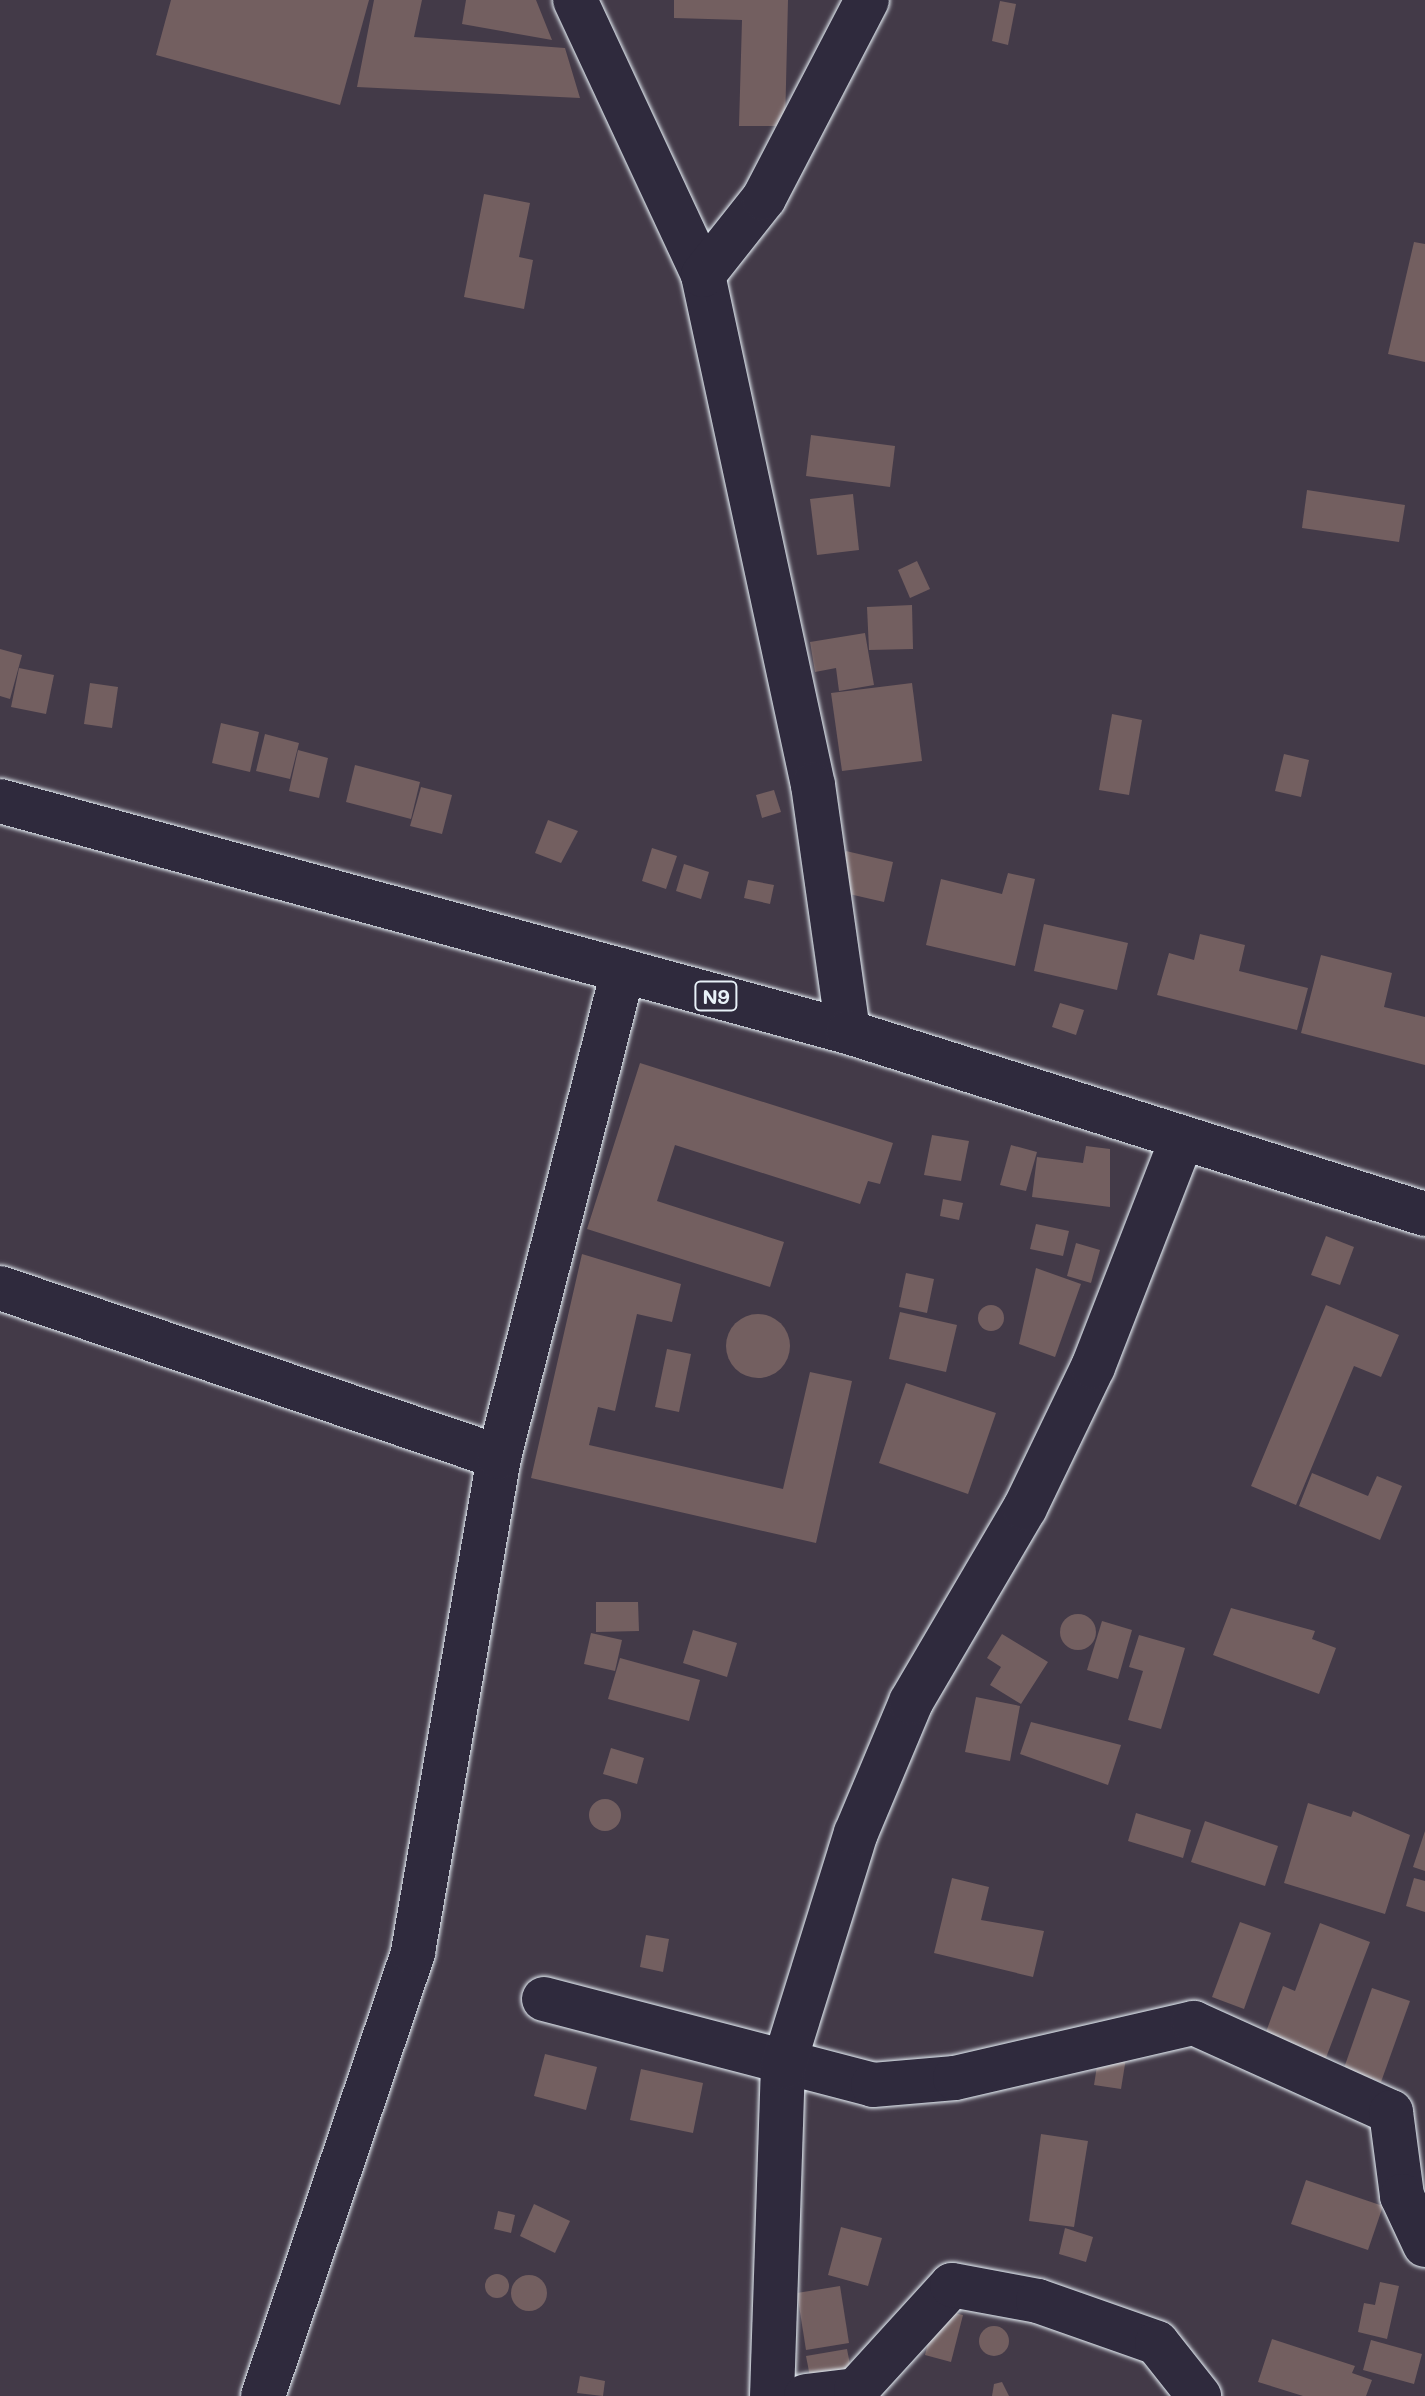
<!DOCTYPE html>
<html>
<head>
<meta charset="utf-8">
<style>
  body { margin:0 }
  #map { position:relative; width:1425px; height:2396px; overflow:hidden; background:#433a48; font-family:Mali,sans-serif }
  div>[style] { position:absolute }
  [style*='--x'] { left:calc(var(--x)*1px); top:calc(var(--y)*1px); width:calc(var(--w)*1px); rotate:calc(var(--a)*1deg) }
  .building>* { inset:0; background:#735f60 }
  .round { border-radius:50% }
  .roads { filter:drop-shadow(0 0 2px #e8f1f8) drop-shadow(0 0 2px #e8f1f8) }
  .minor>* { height:44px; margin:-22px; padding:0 22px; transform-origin:22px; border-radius:22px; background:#2f2a3d }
  .highway>* { height:44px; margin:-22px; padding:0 22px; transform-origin:22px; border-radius:22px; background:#2f2a3d }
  span { translate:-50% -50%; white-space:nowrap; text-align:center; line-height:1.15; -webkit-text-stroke:6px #2f2a3d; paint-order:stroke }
  .shield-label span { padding:2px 6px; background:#2f2a3d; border:2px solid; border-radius:6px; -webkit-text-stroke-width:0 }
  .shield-label { font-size:20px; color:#e8f1f8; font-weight:700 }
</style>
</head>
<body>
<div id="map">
  <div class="building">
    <i style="clip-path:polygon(171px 0,369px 0,340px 105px,156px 55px)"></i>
    <i style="clip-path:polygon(374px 0,422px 0,414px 37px,565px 48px,580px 98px,357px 87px)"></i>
    <i style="clip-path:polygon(466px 0,536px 0,552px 40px,462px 24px)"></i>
    <i style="clip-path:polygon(674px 0,788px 0,785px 126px,739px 126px,742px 20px,674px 18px)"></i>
    <i style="clip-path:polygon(1000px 1px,1016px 4px,1008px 45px,992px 41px)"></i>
    <i style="clip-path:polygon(484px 194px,530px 203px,519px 257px,533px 260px,524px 309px,464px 297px)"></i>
    <i style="clip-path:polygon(1414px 242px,1425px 244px,1425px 362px,1388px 354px)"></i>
    <i style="clip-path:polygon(811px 435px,895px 446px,890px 487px,806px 476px)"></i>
    <i style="clip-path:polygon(1307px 490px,1405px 505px,1399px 542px,1302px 528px)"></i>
    <i style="clip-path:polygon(853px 494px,859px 550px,817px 555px,810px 499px)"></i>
    <i style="clip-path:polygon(917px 561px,930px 589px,910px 598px,898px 570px)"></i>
    <i style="clip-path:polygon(912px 605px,913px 649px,869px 650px,867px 607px)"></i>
    <i style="clip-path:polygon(865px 633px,874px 685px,839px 691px,836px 668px,815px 672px,810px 642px)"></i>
    <i style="clip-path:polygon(0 649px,22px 655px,10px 699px,0 696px)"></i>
    <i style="clip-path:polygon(19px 668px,54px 675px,46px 714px,11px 707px)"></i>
    <i style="clip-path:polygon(90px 683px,118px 687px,112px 728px,84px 724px)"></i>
    <i style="clip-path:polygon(912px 683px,922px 761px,842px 771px,831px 693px)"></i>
    <i style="clip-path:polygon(1112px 714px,1142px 720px,1129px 795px,1099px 790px)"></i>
    <i style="clip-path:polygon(221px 723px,259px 732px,250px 772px,212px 763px)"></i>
    <i style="clip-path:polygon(265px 734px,299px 743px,290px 779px,256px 771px)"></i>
    <i style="clip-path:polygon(298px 750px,328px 758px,319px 798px,289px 791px)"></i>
    <i style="clip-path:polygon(1284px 754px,1309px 760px,1301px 797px,1275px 791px)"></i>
    <i style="clip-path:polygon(355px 765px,420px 782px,411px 819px,346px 802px)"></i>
    <i style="clip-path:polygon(421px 787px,452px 795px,442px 834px,410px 826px)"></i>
    <i style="clip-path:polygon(774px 790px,781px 812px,762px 818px,756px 795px)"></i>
    <i style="clip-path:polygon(548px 820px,578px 831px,561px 863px,535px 853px)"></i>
    <i style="clip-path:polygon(652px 848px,677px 856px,666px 889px,642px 881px)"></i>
    <i style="clip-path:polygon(846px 851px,893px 862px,884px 902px,836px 891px)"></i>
    <i style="clip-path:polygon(684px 864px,709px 872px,701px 899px,676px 891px)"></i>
    <i style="clip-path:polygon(1008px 873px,1035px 879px,1015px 966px,926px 945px,941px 879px,1002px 894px)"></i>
    <i style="clip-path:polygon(748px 880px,774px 885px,770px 904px,744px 898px)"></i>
    <i style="clip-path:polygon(1044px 924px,1128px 943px,1117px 990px,1034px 971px)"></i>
    <i style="clip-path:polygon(1200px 934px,1245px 945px,1239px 971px,1308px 988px,1297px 1030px,1157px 995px,1169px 953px,1194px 960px)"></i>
    <i style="clip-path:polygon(1321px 955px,1392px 973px,1384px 1007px,1425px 1017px,1425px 1065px,1301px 1033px)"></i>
    <i style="clip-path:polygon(1060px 1003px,1084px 1010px,1076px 1035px,1052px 1027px)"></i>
    <i style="clip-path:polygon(640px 1063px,893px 1143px,880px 1184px,868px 1181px,860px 1204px,675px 1145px,657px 1201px,784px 1242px,770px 1287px,587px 1229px)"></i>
    <i style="clip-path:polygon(932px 1135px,969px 1141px,961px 1181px,924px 1175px)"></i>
    <i style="clip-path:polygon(1011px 1145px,1037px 1152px,1026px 1191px,1000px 1185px)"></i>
    <i style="clip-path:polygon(1086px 1146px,1110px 1149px,1110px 1207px,1032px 1197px,1037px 1157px,1083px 1163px)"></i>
    <i style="clip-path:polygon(943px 1199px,963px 1203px,959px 1220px,940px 1216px)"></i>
    <i style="clip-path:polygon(1036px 1224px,1069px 1231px,1063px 1256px,1030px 1249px)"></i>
    <i style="clip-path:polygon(1326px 1236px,1354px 1247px,1340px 1285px,1311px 1275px)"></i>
    <i style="clip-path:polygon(1076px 1243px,1100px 1250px,1091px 1283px,1067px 1276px)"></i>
    <i style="clip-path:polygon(582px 1254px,681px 1284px,672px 1322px,637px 1314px,615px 1411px,598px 1407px,589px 1445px,783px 1489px,810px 1372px,852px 1381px,816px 1543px,531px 1478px)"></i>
    <i style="clip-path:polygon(1036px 1268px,1081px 1284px,1055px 1357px,1019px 1344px)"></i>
    <i style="clip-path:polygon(906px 1273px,934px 1279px,927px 1313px,899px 1307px)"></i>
    <i style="clip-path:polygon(1326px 1305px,1399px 1335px,1381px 1377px,1354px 1366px,1296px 1505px,1251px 1486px)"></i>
    <i class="round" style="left:978px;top:1305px;width:26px;height:26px"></i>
    <i style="clip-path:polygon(900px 1312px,957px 1325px,946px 1372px,889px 1359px)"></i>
    <i class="round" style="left:726px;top:1314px;width:64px;height:64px"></i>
    <i style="clip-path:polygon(667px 1349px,691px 1354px,679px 1412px,655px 1407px)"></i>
    <i style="clip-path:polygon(906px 1383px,996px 1413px,968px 1494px,879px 1463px)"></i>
    <i style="clip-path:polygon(1312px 1473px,1368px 1496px,1377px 1476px,1402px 1486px,1380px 1540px,1299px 1506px)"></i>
    <i style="clip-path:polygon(596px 1602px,638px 1602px,639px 1631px,596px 1632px)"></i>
    <i style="clip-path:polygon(1231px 1608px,1315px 1631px,1312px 1639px,1336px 1648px,1319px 1694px,1213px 1655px)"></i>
    <i class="round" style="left:1060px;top:1614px;width:36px;height:36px"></i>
    <i style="clip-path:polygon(1102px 1621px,1132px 1630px,1118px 1679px,1087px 1670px)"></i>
    <i style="clip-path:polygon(693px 1630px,737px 1643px,727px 1677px,683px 1663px)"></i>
    <i style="clip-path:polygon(591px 1633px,622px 1640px,615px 1671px,584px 1664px)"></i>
    <i style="clip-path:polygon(1002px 1634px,1048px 1662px,1021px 1704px,990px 1685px,1001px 1667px,987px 1658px)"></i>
    <i style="clip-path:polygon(1139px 1635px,1185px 1648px,1161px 1729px,1128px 1720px,1143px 1671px,1129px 1667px)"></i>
    <i style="clip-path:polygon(620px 1658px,700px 1680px,689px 1721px,608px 1699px)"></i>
    <i style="clip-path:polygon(976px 1697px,1020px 1706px,1010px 1761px,965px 1752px)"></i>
    <i style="clip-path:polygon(1031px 1722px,1121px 1745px,1108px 1785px,1020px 1754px)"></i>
    <i style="clip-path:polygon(611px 1748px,644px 1758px,637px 1784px,603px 1774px)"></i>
    <i class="round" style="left:589px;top:1799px;width:32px;height:32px"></i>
    <i style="clip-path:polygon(1308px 1803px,1351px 1817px,1353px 1811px,1410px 1835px,1385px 1914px,1284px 1883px)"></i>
    <i style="clip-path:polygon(1136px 1813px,1191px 1830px,1183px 1858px,1128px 1841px)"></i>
    <i style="clip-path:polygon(1205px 1821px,1278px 1846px,1265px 1886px,1191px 1862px)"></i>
    <i style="clip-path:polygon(1425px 1831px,1425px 1871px,1413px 1867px)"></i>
    <i style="clip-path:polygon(952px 1878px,989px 1887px,981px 1920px,1044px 1931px,1033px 1977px,934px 1953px)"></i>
    <i style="clip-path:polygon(1414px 1878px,1425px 1881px,1425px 1912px,1406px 1906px)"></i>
    <i style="clip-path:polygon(1240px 1922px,1271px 1933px,1244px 2009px,1212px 1997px)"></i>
    <i style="clip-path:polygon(1320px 1923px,1370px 1942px,1324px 2063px,1263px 2040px,1283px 1986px,1295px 1991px)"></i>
    <i style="clip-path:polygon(646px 1935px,669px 1939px,663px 1972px,640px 1967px)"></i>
    <i style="clip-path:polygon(1372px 1988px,1410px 2001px,1381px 2082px,1344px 2068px)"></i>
    <i style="clip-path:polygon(1099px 2053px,1126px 2058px,1121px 2089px,1094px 2085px)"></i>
    <i style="clip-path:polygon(545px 2054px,597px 2067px,586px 2110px,534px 2096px)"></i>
    <i style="clip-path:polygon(641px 2069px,703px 2083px,693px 2133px,630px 2120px)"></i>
    <i style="clip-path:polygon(1041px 2134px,1088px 2141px,1074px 2227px,1029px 2221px)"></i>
    <i style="clip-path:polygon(1306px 2180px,1383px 2206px,1368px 2250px,1291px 2224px)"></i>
    <i style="clip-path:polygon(534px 2204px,570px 2221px,555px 2253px,520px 2236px)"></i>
    <i style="clip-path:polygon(498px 2211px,515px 2215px,511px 2233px,494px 2229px)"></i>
    <i style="clip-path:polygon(841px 2227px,882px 2238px,868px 2286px,828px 2275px)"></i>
    <i style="clip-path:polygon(1065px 2228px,1093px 2237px,1086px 2262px,1059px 2254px)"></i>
    <i class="round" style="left:485px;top:2274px;width:24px;height:24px"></i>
    <i class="round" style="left:511px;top:2275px;width:36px;height:36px"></i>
    <i style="clip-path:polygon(1380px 2282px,1399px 2286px,1387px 2339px,1358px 2332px,1364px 2303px,1375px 2305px)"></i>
    <i style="clip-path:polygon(840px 2286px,849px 2343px,806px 2350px,797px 2293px)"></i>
    <i style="clip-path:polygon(937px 2309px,963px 2315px,951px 2362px,925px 2355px)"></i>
    <i class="round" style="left:979px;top:2326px;width:30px;height:30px"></i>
    <i style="clip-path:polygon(1272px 2339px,1355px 2366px,1352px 2373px,1372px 2380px,1366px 2396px,1303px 2396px,1258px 2382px)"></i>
    <i style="clip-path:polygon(1371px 2340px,1422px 2354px,1414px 2384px,1363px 2370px)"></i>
    <i style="clip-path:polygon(847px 2349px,852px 2375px,811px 2382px,806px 2356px)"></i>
    <i style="clip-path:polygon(580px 2376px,605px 2381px,603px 2396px,577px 2393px)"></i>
    <i style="clip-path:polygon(1002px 2382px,1009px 2396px,992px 2396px,994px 2384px)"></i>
  </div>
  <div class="roads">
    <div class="minor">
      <i style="--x:575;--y:0;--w:303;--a:65"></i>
      <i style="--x:703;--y:275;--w:522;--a:77.83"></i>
      <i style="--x:813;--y:785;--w:249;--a:81.9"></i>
      <i style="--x:703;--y:275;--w:98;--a:-51.6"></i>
      <i style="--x:764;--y:198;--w:223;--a:-62.5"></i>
      <i style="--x:0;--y:1288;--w:527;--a:18.71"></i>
      <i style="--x:544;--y:1999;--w:340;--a:14.6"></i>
      <i style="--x:873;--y:2085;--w:82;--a:-4.9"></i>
      <i style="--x:955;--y:2078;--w:245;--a:-13"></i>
      <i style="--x:1194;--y:2023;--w:216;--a:24.3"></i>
      <i style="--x:1391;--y:2112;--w:85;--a:82.5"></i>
      <i style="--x:1402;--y:2196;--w:54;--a:64.9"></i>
      <i style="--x:263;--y:2396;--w:469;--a:-71.3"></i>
      <i style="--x:413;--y:1952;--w:502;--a:-80.14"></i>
      <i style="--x:499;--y:1457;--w:502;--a:-75.69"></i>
      <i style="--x:772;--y:2396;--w:329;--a:-88.1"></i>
      <i style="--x:783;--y:2067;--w:245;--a:-72.7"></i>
      <i style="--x:856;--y:1833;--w:142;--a:-67.2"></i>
      <i style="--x:911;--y:1702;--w:225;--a:-59.6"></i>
      <i style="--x:1025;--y:1508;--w:157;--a:-64.3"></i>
      <i style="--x:1093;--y:1367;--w:243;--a:-68.7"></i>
      <i style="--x:806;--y:2396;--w:50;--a:-6.8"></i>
      <i style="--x:856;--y:2390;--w:142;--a:-47.6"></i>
      <i style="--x:952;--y:2285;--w:87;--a:10.5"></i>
      <i style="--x:1038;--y:2301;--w:126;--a:19.4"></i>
      <i style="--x:1157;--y:2343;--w:68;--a:51.6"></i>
    </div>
    <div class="highway">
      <i style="--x:0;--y:801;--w:879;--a:15.24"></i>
      <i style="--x:848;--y:1032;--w:605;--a:17.51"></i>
    </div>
  </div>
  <div class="shield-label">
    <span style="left:716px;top:996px">N9</span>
  </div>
</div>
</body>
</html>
